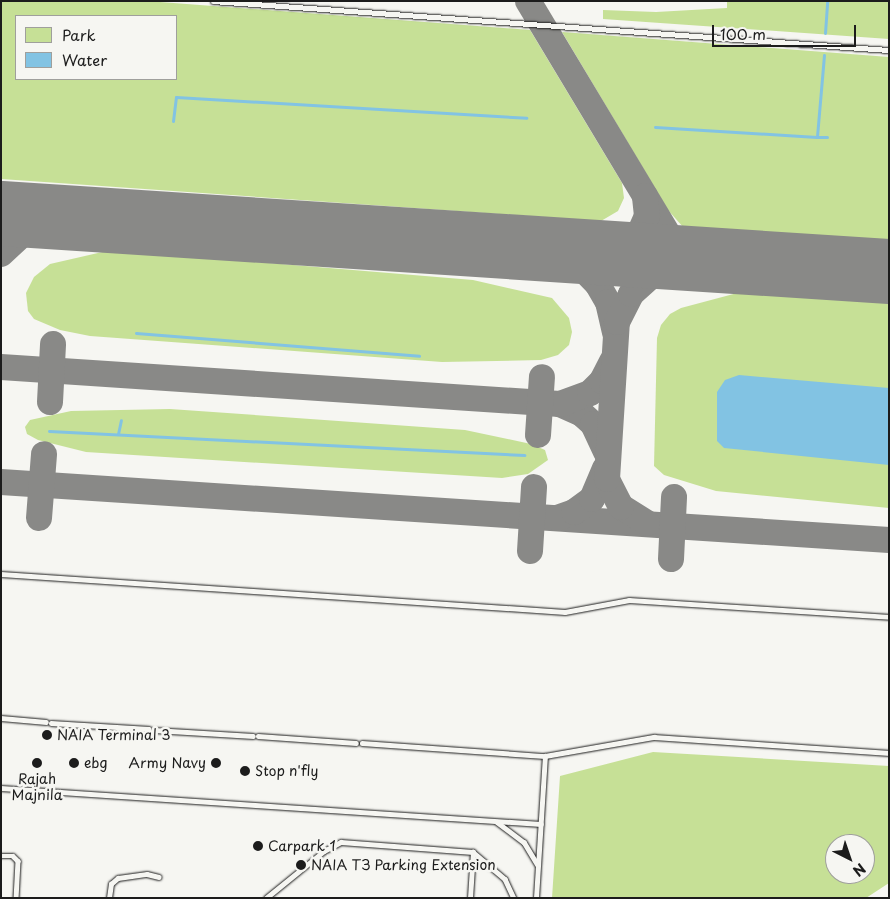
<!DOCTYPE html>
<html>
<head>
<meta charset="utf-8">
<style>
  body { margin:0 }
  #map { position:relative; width:890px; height:899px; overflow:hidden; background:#f6f6f2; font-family:"Playpen Sans",sans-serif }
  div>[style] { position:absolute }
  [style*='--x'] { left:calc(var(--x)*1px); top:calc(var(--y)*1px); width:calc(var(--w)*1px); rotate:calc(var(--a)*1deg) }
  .green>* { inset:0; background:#c6e096 }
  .water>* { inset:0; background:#82c3e3 }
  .stream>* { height:3px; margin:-1.5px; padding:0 1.5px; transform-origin:1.5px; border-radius:1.5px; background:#82c3e3 }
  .taxiway>* { height:26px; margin:-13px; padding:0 13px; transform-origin:13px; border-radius:13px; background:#898987 }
  .runway>* { height:65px; margin:-32.5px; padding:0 32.5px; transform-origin:32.5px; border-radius:32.5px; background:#898987 }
  .roads { filter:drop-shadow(0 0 1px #1c1c1c) drop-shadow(0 0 1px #1c1c1c) }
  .lane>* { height:4.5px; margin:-2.25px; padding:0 2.25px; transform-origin:2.25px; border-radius:2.25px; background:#f6f6f2 }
  .dots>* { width:14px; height:14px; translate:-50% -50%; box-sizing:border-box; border:2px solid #f6f6f2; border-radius:50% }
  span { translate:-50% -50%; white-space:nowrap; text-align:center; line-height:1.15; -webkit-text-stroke:5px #f6f6f2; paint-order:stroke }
  .poi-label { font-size:14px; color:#1c1c1c }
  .left { translate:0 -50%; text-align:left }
  .right { translate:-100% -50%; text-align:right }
  .frame { position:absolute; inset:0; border:2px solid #1c1c1c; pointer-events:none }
  .legend { position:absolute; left:15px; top:15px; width:162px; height:65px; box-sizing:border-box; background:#f6f6f2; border:1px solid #9f9f9c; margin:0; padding:6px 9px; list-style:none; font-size:15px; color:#1c1c1c }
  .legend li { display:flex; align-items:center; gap:10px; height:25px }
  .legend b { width:25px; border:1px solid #9f9f9c }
  .north { position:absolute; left:825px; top:834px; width:50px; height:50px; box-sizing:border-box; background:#f6f6f2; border:1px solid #9f9f9c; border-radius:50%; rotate:139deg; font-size:14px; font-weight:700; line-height:20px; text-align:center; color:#1c1c1c }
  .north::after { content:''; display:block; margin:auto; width:18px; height:22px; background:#1c1c1c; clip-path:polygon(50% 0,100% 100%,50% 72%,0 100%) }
  .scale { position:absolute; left:712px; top:25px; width:144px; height:22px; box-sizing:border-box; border:2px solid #1c1c1c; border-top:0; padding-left:6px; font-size:15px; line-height:18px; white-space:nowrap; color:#1c1c1c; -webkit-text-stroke:4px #f6f6f2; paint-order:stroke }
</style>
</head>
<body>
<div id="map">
  <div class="green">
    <i style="clip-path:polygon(evenodd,1px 1px,147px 1px,530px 30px,622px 183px,624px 198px,618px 211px,601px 221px,1px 179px,1px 1px,16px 16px,176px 16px,176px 79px,16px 79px,16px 16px)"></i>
    <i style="clip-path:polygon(727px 1px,889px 1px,889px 39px,603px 19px,603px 10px,656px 12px,727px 8px)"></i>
    <i style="clip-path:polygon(562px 32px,889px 57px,889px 240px,683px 227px,668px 210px)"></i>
    <i style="clip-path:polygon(111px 250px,473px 280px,552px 298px,569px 318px,572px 332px,569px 345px,558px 355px,541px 360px,442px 362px,90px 336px,60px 330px,34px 319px,28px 311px,26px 293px,34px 277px,50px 264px)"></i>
    <i style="clip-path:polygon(741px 292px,889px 302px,889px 508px,716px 491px,664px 475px,654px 466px,657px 338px,661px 325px,670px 314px,681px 308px)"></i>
    <i style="clip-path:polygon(170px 409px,465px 430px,531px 444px,545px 450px,548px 460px,528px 474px,502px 478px,86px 452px,38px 440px,27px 434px,25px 427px,30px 420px,71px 411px)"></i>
    <i style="clip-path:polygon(evenodd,653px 752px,889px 766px,889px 883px,866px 898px,552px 898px,560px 776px,653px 752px,835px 844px,865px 844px,865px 874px,835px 874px,835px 844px)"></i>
  </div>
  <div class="water">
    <i style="clip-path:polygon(739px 375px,889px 388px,889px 465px,724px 448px,717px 441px,717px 392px,725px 380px)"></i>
  </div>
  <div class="stream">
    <i style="--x:825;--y:33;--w:32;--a:-86"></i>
    <i style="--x:824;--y:55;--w:82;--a:94.9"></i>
    <i style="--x:817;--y:137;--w:10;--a:0"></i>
    <i style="--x:173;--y:121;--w:24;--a:-83"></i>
    <i style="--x:176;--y:97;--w:351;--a:3.4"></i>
    <i style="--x:655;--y:127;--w:162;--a:3.5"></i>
    <i style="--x:136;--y:333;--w:284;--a:4.6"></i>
    <i style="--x:49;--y:431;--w:476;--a:2.9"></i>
    <i style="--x:118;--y:434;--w:14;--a:-78"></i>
  </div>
  <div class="taxiway">
    <i style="--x:528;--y:1;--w:283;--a:59"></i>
    <i style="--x:674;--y:244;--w:13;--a:42"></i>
    <i style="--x:684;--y:253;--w:13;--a:23"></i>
    <i style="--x:550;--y:250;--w:30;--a:26"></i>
    <i style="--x:577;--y:263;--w:30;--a:46"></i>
    <i style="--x:598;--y:285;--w:20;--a:60"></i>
    <i style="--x:608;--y:302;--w:31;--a:77"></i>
    <i style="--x:612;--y:252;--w:20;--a:-24"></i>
    <i style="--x:630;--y:244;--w:13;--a:-48"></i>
    <i style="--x:639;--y:234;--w:20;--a:-66"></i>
    <i style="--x:647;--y:216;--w:20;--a:-96"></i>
    <i style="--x:1;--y:254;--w:35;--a:-43"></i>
    <i style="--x:27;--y:230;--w:21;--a:-25"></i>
    <i style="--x:46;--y:221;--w:21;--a:-11"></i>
    <i style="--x:1;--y:367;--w:560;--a:3.79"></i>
    <i style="--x:560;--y:404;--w:24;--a:24"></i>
    <i style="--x:582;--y:414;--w:15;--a:42"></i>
    <i style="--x:593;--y:424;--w:31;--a:65"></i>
    <i style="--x:50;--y:402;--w:58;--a:-87"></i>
    <i style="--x:560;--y:404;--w:32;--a:-20"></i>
    <i style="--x:590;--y:393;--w:17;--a:-45"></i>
    <i style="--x:602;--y:381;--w:22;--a:-63"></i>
    <i style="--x:538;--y:435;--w:58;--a:-86.1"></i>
    <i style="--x:1;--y:482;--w:890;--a:3.74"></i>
    <i style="--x:39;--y:518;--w:64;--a:-85.5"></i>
    <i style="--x:557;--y:518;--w:18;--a:-19"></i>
    <i style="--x:574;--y:512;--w:22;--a:-36"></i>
    <i style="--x:592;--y:499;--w:33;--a:-67"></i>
    <i style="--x:647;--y:523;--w:31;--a:-148"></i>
    <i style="--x:621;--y:507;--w:31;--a:-117"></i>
    <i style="--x:607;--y:479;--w:157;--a:-86.4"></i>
    <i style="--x:617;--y:322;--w:31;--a:-63"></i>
    <i style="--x:631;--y:294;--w:31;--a:-42"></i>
    <i style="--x:654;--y:273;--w:31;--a:-22"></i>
    <i style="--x:683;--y:261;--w:32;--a:-2"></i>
    <i style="--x:530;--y:551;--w:64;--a:-86.4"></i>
    <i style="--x:671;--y:559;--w:62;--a:-87.2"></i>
  </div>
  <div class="runway">
    <i style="--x:1;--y:213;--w:890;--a:3.74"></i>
  </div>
  <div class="roads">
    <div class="lane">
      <i style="--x:213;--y:1;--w:678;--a:4.15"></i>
      <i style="--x:1;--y:574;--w:565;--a:3.85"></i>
      <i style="--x:565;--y:612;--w:65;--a:-10.6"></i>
      <i style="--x:629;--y:600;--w:261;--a:3.7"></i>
      <i style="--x:1;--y:718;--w:45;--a:5.1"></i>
      <i style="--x:51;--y:723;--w:98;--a:3.5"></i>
      <i style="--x:154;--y:730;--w:99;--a:3.5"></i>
      <i style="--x:258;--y:736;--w:98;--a:4.1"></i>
      <i style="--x:362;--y:743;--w:183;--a:4.1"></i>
      <i style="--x:545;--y:756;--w:111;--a:-9.9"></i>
      <i style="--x:654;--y:737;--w:236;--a:3.9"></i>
      <i style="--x:1;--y:788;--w:541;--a:3.81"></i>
      <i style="--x:497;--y:822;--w:34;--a:37"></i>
      <i style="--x:524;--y:842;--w:26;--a:59"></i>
      <i style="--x:1;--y:856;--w:12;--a:0"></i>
      <i style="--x:13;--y:856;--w:7;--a:45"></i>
      <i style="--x:18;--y:861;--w:37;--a:93"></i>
      <i style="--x:109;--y:898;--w:14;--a:-82"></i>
      <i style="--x:111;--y:884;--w:9;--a:-41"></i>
      <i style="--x:118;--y:878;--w:29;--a:-8"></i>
      <i style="--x:147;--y:874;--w:12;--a:14"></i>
      <i style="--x:266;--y:898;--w:75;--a:-39"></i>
      <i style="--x:324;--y:851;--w:19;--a:-28"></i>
      <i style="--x:341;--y:842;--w:132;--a:4.3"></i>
      <i style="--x:473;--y:852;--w:42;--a:40.2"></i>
      <i style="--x:505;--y:879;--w:21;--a:65"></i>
      <i style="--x:470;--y:898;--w:46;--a:-86.3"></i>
      <i style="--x:536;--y:898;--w:142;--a:-86.4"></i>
    </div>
  </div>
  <div class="dots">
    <i style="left:47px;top:735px;background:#1c1c1c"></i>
    <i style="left:37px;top:763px;background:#1c1c1c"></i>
    <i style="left:74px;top:763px;background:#1c1c1c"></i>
    <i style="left:216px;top:763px;background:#1c1c1c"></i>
    <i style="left:245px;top:771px;background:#1c1c1c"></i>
    <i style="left:258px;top:846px;background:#1c1c1c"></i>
    <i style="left:301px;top:865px;background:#1c1c1c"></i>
  </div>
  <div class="poi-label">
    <span class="left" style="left:57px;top:735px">NAIA Terminal 3</span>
    <span class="left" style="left:84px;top:763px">ebg</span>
    <span class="right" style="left:206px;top:763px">Army Navy</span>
    <span class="left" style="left:255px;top:771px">Stop n'fly</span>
    <span style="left:37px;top:787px">Rajah<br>Majnila</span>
    <span class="left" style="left:268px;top:846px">Carpark 1</span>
    <span class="left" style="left:311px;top:865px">NAIA T3 Parking Extension</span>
  </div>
  <div class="frame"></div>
  <ul class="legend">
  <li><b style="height:14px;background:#c6e096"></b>Park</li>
  <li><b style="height:14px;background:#82c3e3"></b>Water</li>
  </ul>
  <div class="north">N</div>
  <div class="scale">100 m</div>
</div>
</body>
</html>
